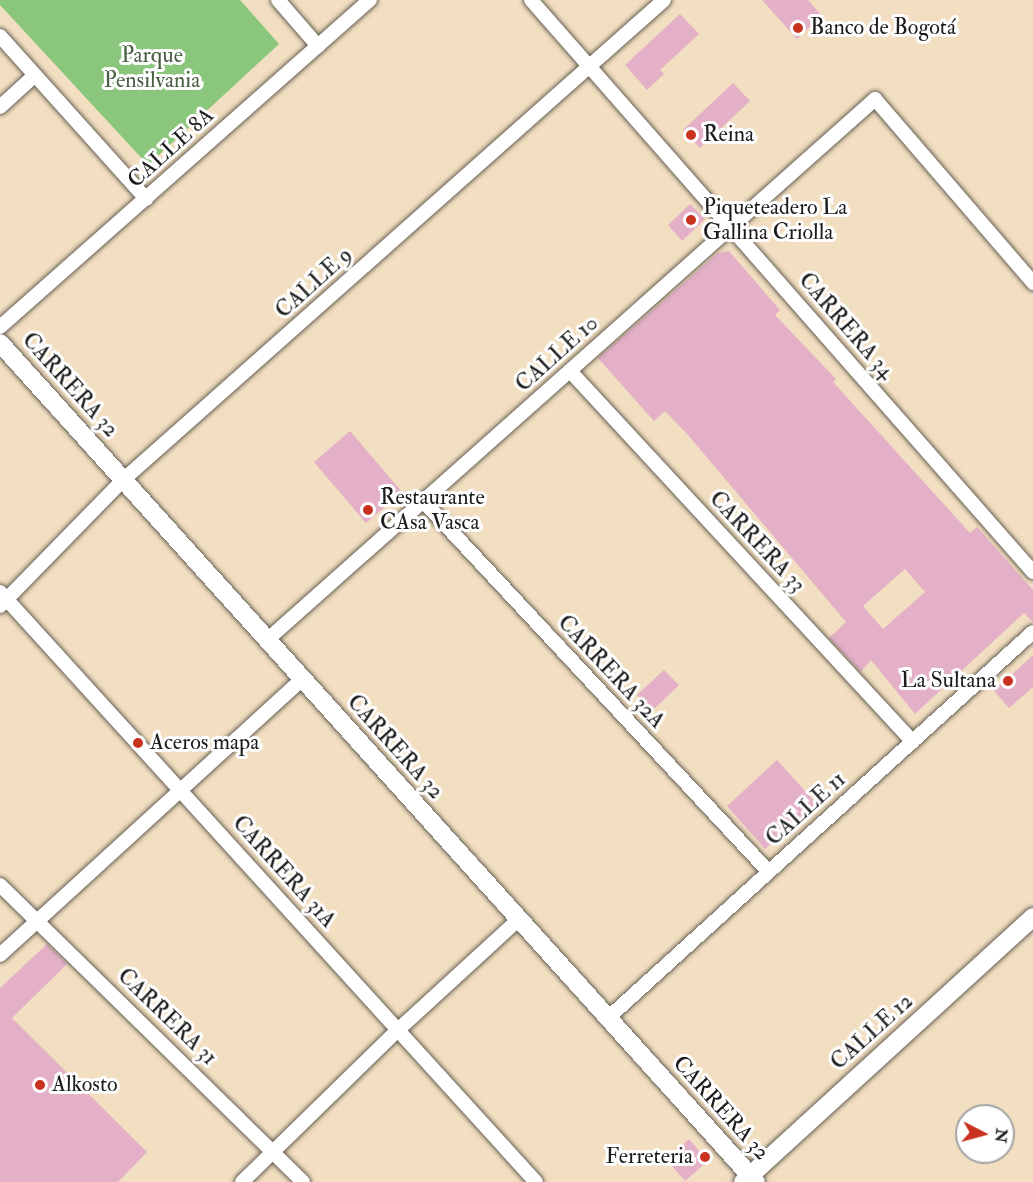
<!DOCTYPE html>
<html>
<head>
<meta charset="utf-8">
<style>
  body { margin:0 }
  #map { position:relative; width:1033px; height:1182px; overflow:hidden; background:#f2dec0; font-family:"IM FELL Double Pica",serif }
  div>[style] { position:absolute }
  [style*='--x'] { left:calc(var(--x)*1px); top:calc(var(--y)*1px); width:calc(var(--w)*1px); rotate:calc(var(--a)*1deg) }
  .green>* { inset:0; background:#8ac77c }
  .building>* { inset:0; background:#e4b0c8 }
  .roads { filter:drop-shadow(0 0 2px #676055) drop-shadow(0 0 2px #676055) }
  .minor>* { height:14px; margin:-7px; padding:0 7px; transform-origin:7px; border-radius:7px; background:#fff }
  .tertiary>* { height:18px; margin:-9px; padding:0 9px; transform-origin:9px; border-radius:9px; background:#fff }
  .dots>* { width:16px; height:16px; translate:-50% -50%; box-sizing:border-box; border:3px solid #fff; border-radius:50% }
  span { translate:-50% -50%; white-space:nowrap; text-align:center; line-height:1.15; -webkit-text-stroke:6px #fff; paint-order:stroke }
  .poi-label { font-size:22px; color:#1c1c1c }
  .left { translate:0 -50%; text-align:left }
  .right { translate:-100% -50%; text-align:right }
  .park-label { font-size:22px; color:#486042 }
  .street-label { font-size:22px; color:#1c1c1c }
  .north { position:absolute; left:955px; top:1104px; width:60px; height:60px; box-sizing:border-box; background:#fff; border:2px solid #a4a4a4; border-radius:50%; rotate:96deg; font-size:16px; font-weight:700; line-height:24px; text-align:center; color:#1c1c1c }
  .north::after { content:''; display:block; margin:auto; width:21px; height:27px; background:#c8321e; clip-path:polygon(50% 0,100% 100%,50% 72%,0 100%) }
</style>
</head>
<body>
<div id="map">
  <div class="green">
    <i style="clip-path:polygon(0 0,240px 0,279px 44px,148px 165px,0 5px)"></i>
  </div>
  <div class="building">
    <i style="clip-path:polygon(762px 0,808px 0,822px 16px,797px 39px)"></i>
    <i style="clip-path:polygon(680px 14px,699px 34px,660px 70px,664px 74px,647px 90px,625px 65px)"></i>
    <i style="clip-path:polygon(733px 83px,750px 101px,700px 148px,683px 130px)"></i>
    <i style="clip-path:polygon(690px 204px,705px 219px,682px 241px,668px 225px)"></i>
    <i style="clip-path:polygon(evenodd,729px 251px,780px 310px,775px 315px,836px 379px,833px 382px,970px 533px,977px 527px,1033px 590px,1033px 622px,1024px 613px,915px 714px,871px 660px,861px 672px,829px 638px,846px 622px,688px 435px,665px 411px,654px 421px,598px 358px,718px 253px,729px 251px,905px 569px,925px 592px,883px 629px,863px 606px,905px 569px)"></i>
    <i style="clip-path:polygon(350px 431px,402px 492px,366px 523px,314px 462px)"></i>
    <i style="clip-path:polygon(1033px 655px,1033px 687px,1009px 708px,994px 691px)"></i>
    <i style="clip-path:polygon(664px 670px,679px 685px,652px 711px,637px 695px)"></i>
    <i style="clip-path:polygon(777px 760px,816px 803px,765px 849px,727px 806px)"></i>
    <i style="clip-path:polygon(47px 944px,67px 964px,12px 1018px,147px 1152px,118px 1182px,0 1182px,0 988px)"></i>
    <i style="clip-path:polygon(689px 1139px,708px 1161px,685px 1181px,666px 1159px)"></i>
  </div>
  <div class="roads">
    <div class="minor">
      <i style="--x:278;--y:0;--w:61;--a:49"></i>
      <i style="--x:531;--y:0;--w:761;--a:48.73"></i>
      <i style="--x:0;--y:36;--w:219;--a:48.1"></i>
      <i style="--x:0;--y:107;--w:46;--a:-42.4"></i>
      <i style="--x:0;--y:327;--w:494;--a:-41.5"></i>
      <i style="--x:570;--y:371;--w:505;--a:47.25"></i>
      <i style="--x:423;--y:501;--w:506;--a:47"></i>
      <i style="--x:0;--y:592;--w:797;--a:47.75"></i>
      <i style="--x:0;--y:606;--w:176;--a:-45.7"></i>
      <i style="--x:123;--y:480;--w:723;--a:-41.58"></i>
      <i style="--x:267;--y:640;--w:814;--a:-41.66"></i>
      <i style="--x:875;--y:99;--w:243;--a:49.3"></i>
      <i style="--x:0;--y:885;--w:424;--a:44.4"></i>
      <i style="--x:0;--y:955;--w:409;--a:-42.4"></i>
      <i style="--x:608;--y:1018;--w:574;--a:-42.25"></i>
      <i style="--x:242;--y:1182;--w:219;--a:-44.3"></i>
      <i style="--x:399;--y:1029;--w:163;--a:-42.5"></i>
    </div>
    <div class="tertiary">
      <i style="--x:0;--y:343;--w:1129;--a:47.98"></i>
      <i style="--x:743;--y:1182;--w:393;--a:-42.4"></i>
    </div>
  </div>
  <div class="dots">
    <i style="left:798px;top:28px;background:#c8321e"></i>
    <i style="left:691px;top:135px;background:#c8321e"></i>
    <i style="left:691px;top:220px;background:#c8321e"></i>
    <i style="left:368px;top:510px;background:#c8321e"></i>
    <i style="left:1008px;top:681px;background:#c8321e"></i>
    <i style="left:138px;top:743px;background:#c8321e"></i>
    <i style="left:40px;top:1085px;background:#c8321e"></i>
    <i style="left:705px;top:1157px;background:#c8321e"></i>
  </div>
  <div class="poi-label">
    <span class="left" style="left:810px;top:28px">Banco de Bogotá</span>
    <span class="left" style="left:703px;top:135px">Reina</span>
    <span class="left" style="left:703px;top:220px">Piqueteadero La<br>Gallina Criolla</span>
    <span class="left" style="left:380px;top:510px">Restaurante<br>CAsa Vasca</span>
    <span class="right" style="left:996px;top:681px">La Sultana</span>
    <span class="left" style="left:150px;top:743px">Aceros mapa</span>
    <span class="left" style="left:52px;top:1085px">Alkosto</span>
    <span class="right" style="left:693px;top:1157px">Ferreteria</span>
  </div>
  <div class="park-label">
    <span style="left:152px;top:68px">Parque<br>Pensilvania</span>
  </div>
  <div class="street-label">
    <span style="left:171px;top:148px;rotate:-42deg">CALLE 8A</span>
    <span style="left:314px;top:283px;rotate:-42deg">CALLE 9</span>
    <span style="left:846px;top:326px;rotate:49deg">CARRERA 34</span>
    <span style="left:557px;top:354px;rotate:-42deg">CALLE 10</span>
    <span style="left:70px;top:385px;rotate:48deg">CARRERA 32</span>
    <span style="left:757px;top:542px;rotate:47deg">CARRERA 33</span>
    <span style="left:611px;top:672px;rotate:47deg">CARRERA 32A</span>
    <span style="left:395px;top:747px;rotate:48deg">CARRERA 32</span>
    <span style="left:806px;top:809px;rotate:-42deg">CALLE 11</span>
    <span style="left:284px;top:872px;rotate:48deg">CARRERA 31A</span>
    <span style="left:167px;top:1017px;rotate:44deg">CARRERA 31</span>
    <span style="left:872px;top:1032px;rotate:-42deg">CALLE 12</span>
    <span style="left:721px;top:1108px;rotate:48deg">CARRERA 32</span>
  </div>
  <div class="north">N</div>
</div>
</body>
</html>
